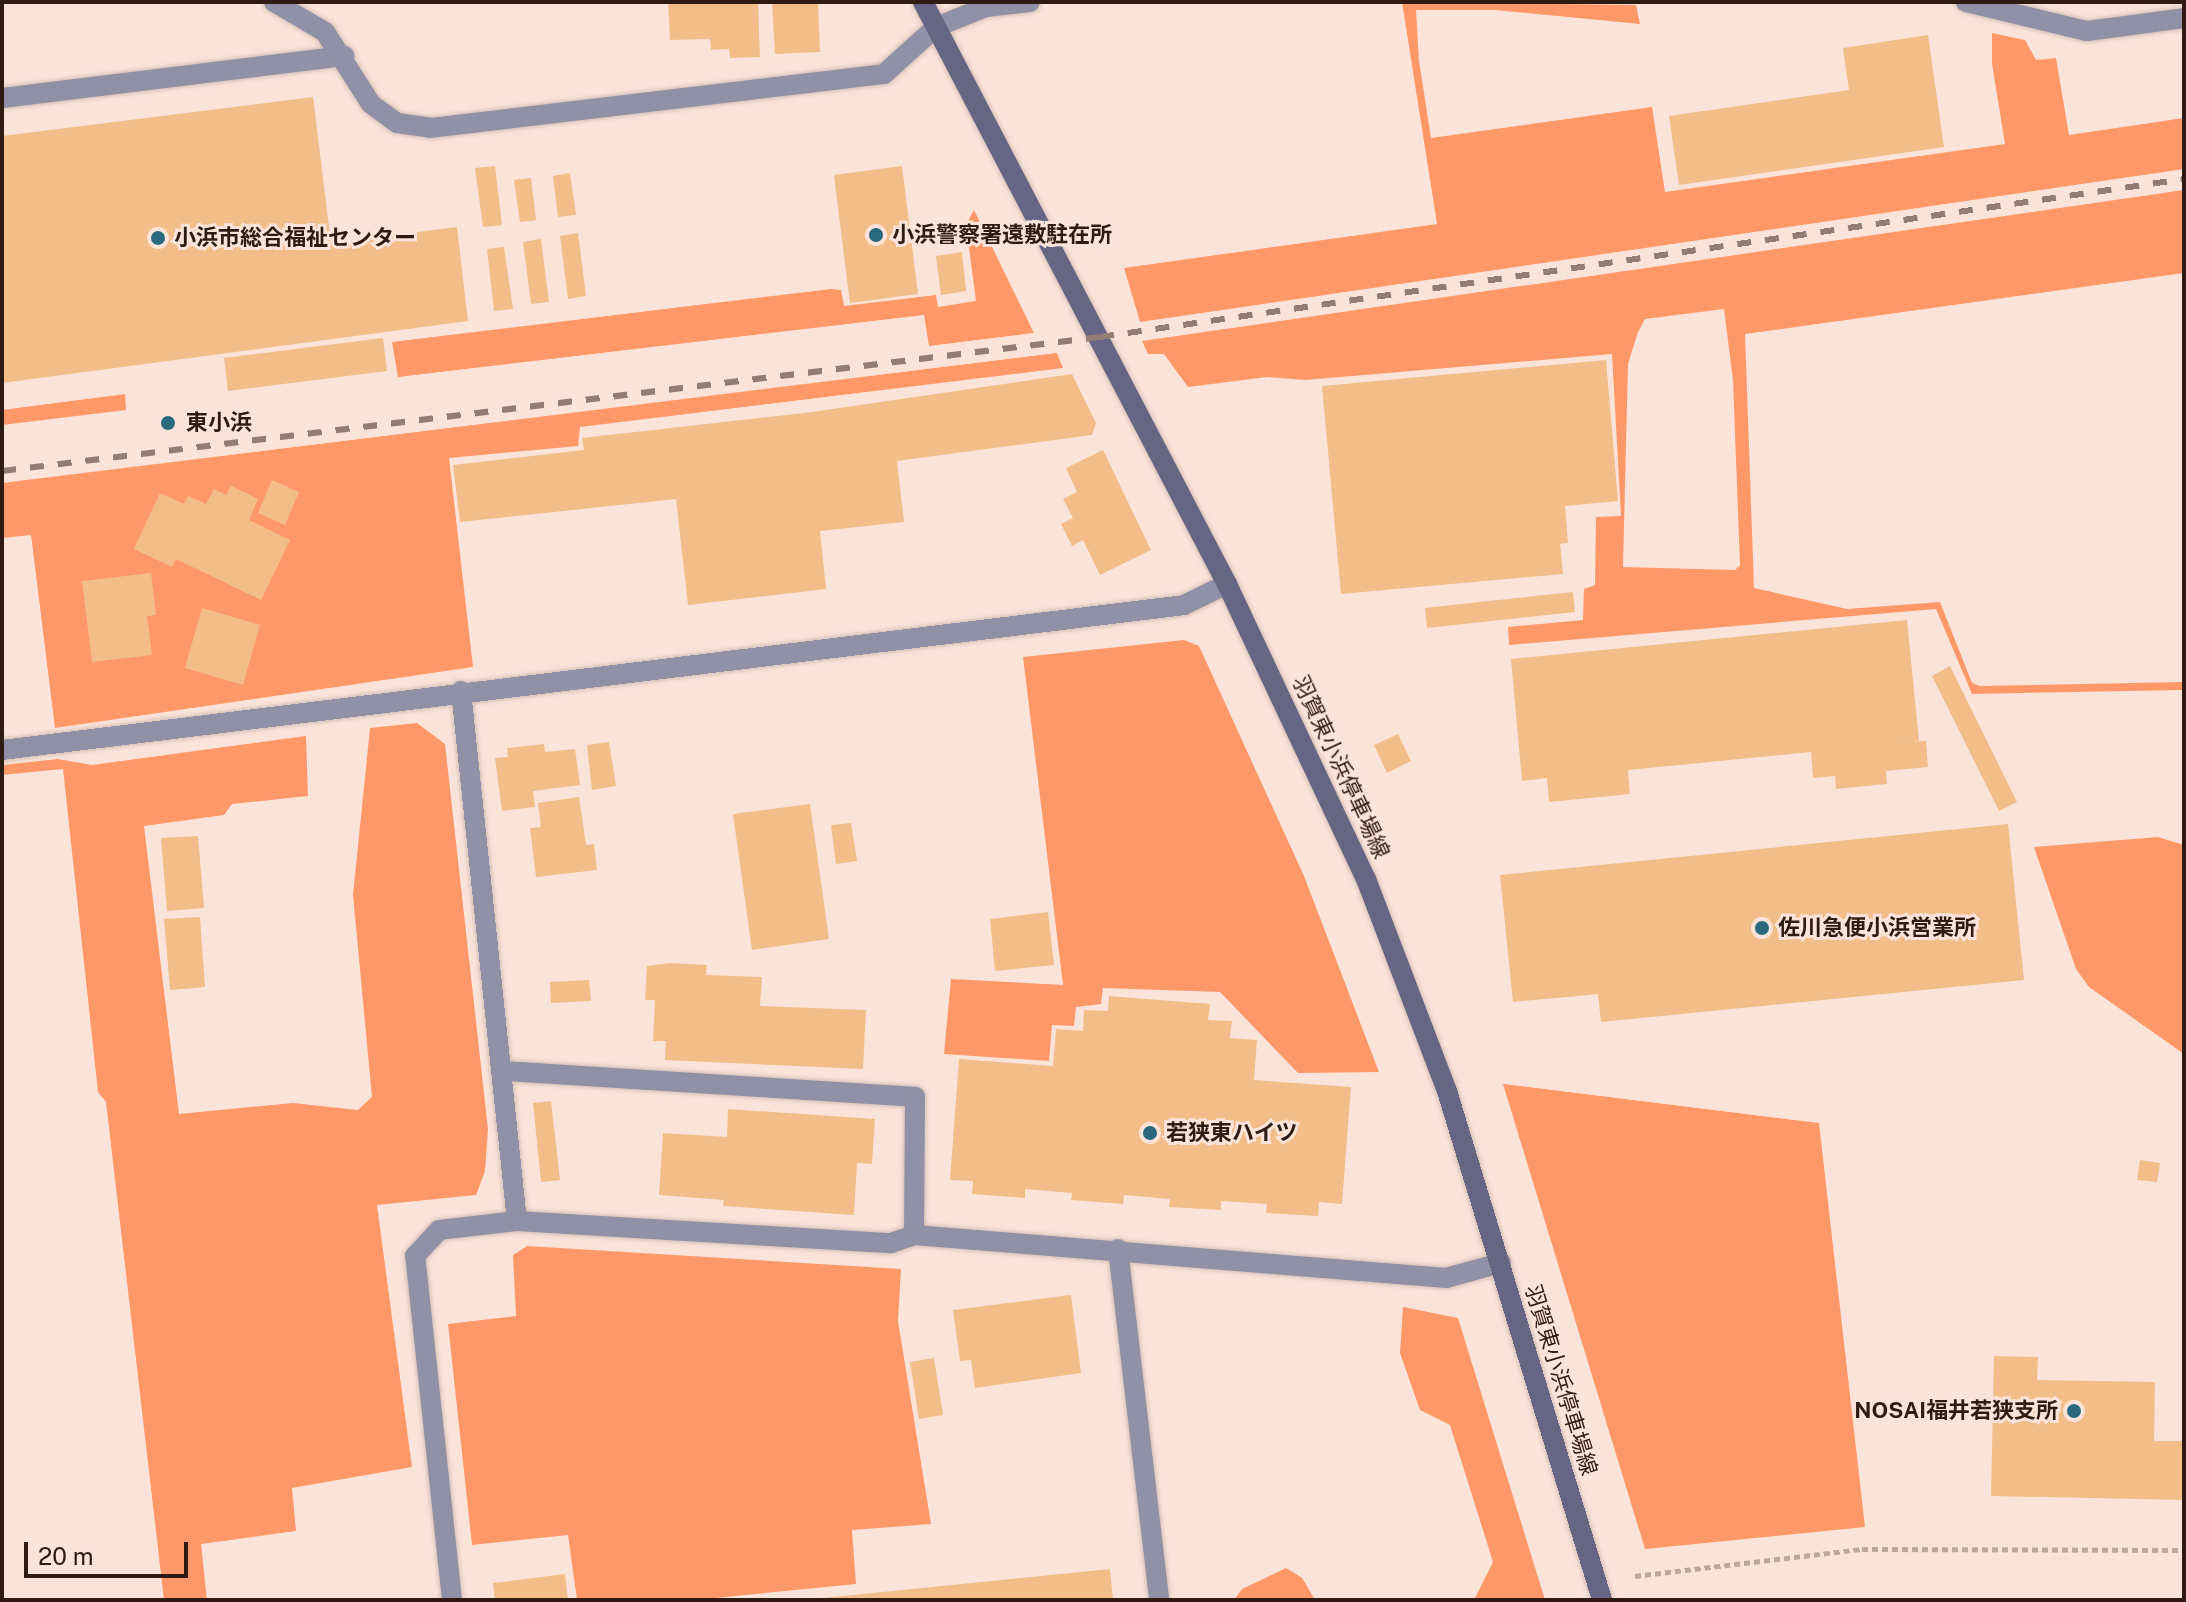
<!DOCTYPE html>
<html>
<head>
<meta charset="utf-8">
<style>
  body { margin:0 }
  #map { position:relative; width:2186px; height:1602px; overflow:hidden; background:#fae4da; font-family:"Public Sans","Noto Sans JP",sans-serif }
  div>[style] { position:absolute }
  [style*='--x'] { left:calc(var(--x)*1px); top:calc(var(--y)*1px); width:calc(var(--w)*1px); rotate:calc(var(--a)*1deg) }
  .green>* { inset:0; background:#fe9869 }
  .building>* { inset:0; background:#f3bd8a }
  .path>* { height:5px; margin-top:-2.5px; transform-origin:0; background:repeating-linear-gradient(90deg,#bca79d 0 6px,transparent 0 10px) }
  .roads { filter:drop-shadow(0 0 2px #d5c0b6) drop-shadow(0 0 2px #d5c0b6) }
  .lane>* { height:20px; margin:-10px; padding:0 10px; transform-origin:10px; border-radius:10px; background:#9090a6 }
  .street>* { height:20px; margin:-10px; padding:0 10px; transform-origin:10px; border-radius:10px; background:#9090a6 }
  .secondary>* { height:20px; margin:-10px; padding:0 10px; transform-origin:10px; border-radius:10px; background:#666684 }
  .rail>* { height:6px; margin-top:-3px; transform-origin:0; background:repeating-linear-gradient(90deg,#927d74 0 14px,transparent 0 28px) }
  .dots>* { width:22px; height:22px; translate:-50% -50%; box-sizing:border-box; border:4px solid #fae4da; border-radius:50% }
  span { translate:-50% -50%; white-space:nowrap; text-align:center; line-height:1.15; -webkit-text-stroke:6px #fae4da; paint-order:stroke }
  .poi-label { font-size:22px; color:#2e1b12; font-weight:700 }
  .left { translate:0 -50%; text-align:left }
  .right { translate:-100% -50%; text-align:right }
  .street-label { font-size:22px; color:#2e1b12 }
  .frame { position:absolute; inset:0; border:4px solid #2e1b12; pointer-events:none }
  .scale { position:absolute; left:24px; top:1542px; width:164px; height:36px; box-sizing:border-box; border:4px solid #2e1b12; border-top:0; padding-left:10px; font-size:24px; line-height:28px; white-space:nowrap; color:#2e1b12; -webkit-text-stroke:6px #fae4da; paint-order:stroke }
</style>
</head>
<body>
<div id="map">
  <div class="green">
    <i style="clip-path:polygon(1402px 2px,1636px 5px,1640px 24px,1495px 10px,1416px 10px,1419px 61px,1431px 138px,1652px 107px,1665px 192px,2005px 144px,1992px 64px,1992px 33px,2025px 40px,2036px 60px,2056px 58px,2069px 135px,2184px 118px,2184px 169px,1140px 322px,1124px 268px,1437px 224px)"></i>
    <i style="clip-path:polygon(evenodd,2184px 190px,2184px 273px,1745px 334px,1754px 588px,1847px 609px,1940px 602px,1972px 683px,1980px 686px,2184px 682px,2184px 690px,1972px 694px,1936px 609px,1509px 645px,1508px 627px,1583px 620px,1584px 589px,1595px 585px,1596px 517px,1621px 516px,1612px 354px,1305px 380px,1267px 377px,1188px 387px,1164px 354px,1148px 354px,1142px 341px,2184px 190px,1724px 309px,1733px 380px,1740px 565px,1735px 570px,1623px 567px,1628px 364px,1638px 332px,1645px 319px,1724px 309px)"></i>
    <i style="clip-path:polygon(974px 210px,1034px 333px,929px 346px,924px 315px,398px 377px,392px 342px,831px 289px,841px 290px,844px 306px,936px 295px,938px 307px,976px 301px,966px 225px)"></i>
    <i style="clip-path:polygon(1057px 353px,1063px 368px,580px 427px,578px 446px,449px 458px,473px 667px,55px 728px,31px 535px,2px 538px,2px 483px)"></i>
    <i style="clip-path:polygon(125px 394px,126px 410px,2px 425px,2px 410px)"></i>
    <i style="clip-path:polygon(1184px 640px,1199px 646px,1304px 876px,1379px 1072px,1298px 1073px,1220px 992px,1103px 988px,1101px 1004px,1076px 1007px,1074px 1026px,1052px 1025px,1049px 1061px,944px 1054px,951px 979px,1063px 985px,1023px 657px)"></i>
    <i style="clip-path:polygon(417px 723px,445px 744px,488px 1129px,485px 1171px,476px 1195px,377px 1205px,412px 1467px,292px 1488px,296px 1531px,201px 1544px,207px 1600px,164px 1600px,106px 1102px,98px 1092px,63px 769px,2px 775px,2px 765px,58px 759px,92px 765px,306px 736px,308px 796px,232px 804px,224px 815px,144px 826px,179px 1114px,293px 1103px,358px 1110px,372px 1097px,353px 895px,370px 728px)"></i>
    <i style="clip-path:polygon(2158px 837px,2184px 845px,2184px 1054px,2089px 987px,2076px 969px,2034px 847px)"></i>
    <i style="clip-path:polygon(1503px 1084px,1819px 1123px,1865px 1527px,1645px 1549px)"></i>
    <i style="clip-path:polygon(527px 1246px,901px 1269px,898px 1321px,931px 1524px,852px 1530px,856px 1584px,695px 1600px,577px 1600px,568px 1535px,472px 1545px,448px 1324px,516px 1316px,513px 1255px)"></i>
    <i style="clip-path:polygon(1403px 1307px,1458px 1318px,1545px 1600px,1474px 1600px,1493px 1562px,1450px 1425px,1420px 1410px,1400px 1353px)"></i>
    <i style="clip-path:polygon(1286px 1568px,1302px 1578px,1315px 1600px,1234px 1600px,1242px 1589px)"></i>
  </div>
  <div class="building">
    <i style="clip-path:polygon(668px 2px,758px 2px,760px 57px,730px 58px,729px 49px,711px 50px,710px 39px,670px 40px)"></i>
    <i style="clip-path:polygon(772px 2px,818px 2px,820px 52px,775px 54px)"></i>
    <i style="clip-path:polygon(1928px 35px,1944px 147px,1679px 185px,1669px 116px,1849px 90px,1843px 48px)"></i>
    <i style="clip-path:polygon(313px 97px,331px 243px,457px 227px,468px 321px,2px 383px,2px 136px)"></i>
    <i style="clip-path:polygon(495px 166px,502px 225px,483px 227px,475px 168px)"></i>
    <i style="clip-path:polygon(902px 166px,918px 294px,850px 303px,834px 175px)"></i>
    <i style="clip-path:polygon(570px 173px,576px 215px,558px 217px,553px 176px)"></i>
    <i style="clip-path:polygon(531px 178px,536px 220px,520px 222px,514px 180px)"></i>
    <i style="clip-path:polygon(578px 233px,586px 296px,568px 299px,560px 236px)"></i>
    <i style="clip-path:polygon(541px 239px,549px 302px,531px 304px,523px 242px)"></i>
    <i style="clip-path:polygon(504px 247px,513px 309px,494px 311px,487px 249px)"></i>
    <i style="clip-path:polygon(962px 252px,966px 291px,941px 295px,936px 256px)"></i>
    <i style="clip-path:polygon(383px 338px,387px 371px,228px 391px,224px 358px)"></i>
    <i style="clip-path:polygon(1606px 360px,1618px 501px,1565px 506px,1568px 543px,1560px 544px,1563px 574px,1341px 594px,1322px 386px)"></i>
    <i style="clip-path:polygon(1072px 374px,1096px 423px,1092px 435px,897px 461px,904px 522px,820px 531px,826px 589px,688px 605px,676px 499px,460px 522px,453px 465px,584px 450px,582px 438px,805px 413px)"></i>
    <i style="clip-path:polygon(1103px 450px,1151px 550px,1100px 575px,1083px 540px,1072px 546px,1061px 524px,1073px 518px,1063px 499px,1077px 492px,1066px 468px)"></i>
    <i style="clip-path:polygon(272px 480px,299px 492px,285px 525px,258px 513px)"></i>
    <i style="clip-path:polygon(231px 486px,258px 499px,249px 520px,290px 540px,261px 600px,176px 559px,172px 567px,134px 549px,160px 493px,184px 504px,188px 496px,206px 504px,214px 489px,226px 495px)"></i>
    <i style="clip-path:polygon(151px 573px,156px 615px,147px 616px,152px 655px,92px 662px,82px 581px)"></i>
    <i style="clip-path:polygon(1573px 592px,1575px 612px,1427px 628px,1425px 608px)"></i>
    <i style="clip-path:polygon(202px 608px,260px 625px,243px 685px,185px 668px)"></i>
    <i style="clip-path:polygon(1907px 620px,1919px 741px,1900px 742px,1926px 741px,1928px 767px,1886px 771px,1887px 784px,1836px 789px,1835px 776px,1813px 778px,1811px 752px,1628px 770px,1630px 794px,1549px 802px,1547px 778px,1522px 781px,1511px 659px)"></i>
    <i style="clip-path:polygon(1950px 666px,2017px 802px,1999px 811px,1932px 676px)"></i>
    <i style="clip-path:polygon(1398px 734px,1411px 761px,1387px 773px,1374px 745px)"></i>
    <i style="clip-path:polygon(609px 742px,616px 786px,592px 790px,587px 745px)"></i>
    <i style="clip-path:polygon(544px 744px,545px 752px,575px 749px,580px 785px,533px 791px,535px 807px,502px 811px,495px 758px,508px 757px,507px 748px)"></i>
    <i style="clip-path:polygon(579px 797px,586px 845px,594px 844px,597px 870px,536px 877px,530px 828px,541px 827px,538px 803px)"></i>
    <i style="clip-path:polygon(810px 804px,829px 939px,752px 950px,733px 814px)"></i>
    <i style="clip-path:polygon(851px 823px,857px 861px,836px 864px,831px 825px)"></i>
    <i style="clip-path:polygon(2008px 824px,2024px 980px,1601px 1022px,1598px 994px,1513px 1002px,1500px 875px)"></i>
    <i style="clip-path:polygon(198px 836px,204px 908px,167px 911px,161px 838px)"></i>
    <i style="clip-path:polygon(1048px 912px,1054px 965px,995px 971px,990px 919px)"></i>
    <i style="clip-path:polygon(200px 917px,205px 987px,170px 990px,164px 919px)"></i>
    <i style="clip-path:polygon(670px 963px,707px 965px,706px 975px,762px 977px,760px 1006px,866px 1010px,863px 1069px,665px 1060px,666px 1041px,653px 1041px,655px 1000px,645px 1000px,647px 966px)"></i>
    <i style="clip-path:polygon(589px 980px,591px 1001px,551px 1003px,550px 982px)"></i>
    <i style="clip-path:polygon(1109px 996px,1210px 1004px,1208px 1020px,1232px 1021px,1230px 1038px,1257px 1040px,1254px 1080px,1351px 1087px,1342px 1204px,1319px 1202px,1318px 1216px,1266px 1213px,1267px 1204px,1221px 1201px,1221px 1210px,1169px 1207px,1170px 1199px,1124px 1195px,1123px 1204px,1071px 1200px,1072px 1193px,1025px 1189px,1025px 1198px,972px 1194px,973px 1181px,950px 1180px,959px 1059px,1053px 1066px,1056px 1029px,1083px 1031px,1084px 1010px,1108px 1011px)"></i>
    <i style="clip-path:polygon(551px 1101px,560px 1180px,541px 1182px,533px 1103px)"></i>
    <i style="clip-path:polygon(728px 1109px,875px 1119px,872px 1164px,857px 1163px,854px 1215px,723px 1206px,724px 1200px,659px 1195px,663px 1133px,727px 1137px)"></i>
    <i style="clip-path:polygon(2140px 1160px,2160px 1163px,2157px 1182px,2137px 1180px)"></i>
    <i style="clip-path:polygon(1071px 1295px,1081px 1373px,975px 1388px,971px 1360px,960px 1361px,953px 1310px)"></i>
    <i style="clip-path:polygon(1994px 1356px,2038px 1357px,2037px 1380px,2155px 1382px,2154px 1441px,2184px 1441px,2184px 1500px,1991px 1496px)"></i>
    <i style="clip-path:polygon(934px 1358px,943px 1415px,919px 1419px,910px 1362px)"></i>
    <i style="clip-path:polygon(1110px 1569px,1113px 1600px,823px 1600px,823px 1598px)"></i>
    <i style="clip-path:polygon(565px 1574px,568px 1600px,495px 1600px,493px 1583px)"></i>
  </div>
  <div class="path">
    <i style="--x:1635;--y:1576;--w:229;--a:-6.8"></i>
    <i style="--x:1862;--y:1549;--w:322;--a:0.2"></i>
  </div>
  <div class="roads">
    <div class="lane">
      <i style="--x:2;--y:98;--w:345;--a:-7"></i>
      <i style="--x:505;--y:1071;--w:411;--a:3.6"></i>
      <i style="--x:915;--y:1097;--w:138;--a:90.4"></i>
      <i style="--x:452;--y:1600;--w:346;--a:-96.1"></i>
      <i style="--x:415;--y:1256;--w:35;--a:-47"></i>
      <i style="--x:439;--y:1230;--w:79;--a:-6.6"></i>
    </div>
    <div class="street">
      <i style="--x:274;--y:2;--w:59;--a:30.5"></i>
      <i style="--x:325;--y:32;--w:85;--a:57.4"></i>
      <i style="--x:371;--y:104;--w:32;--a:36"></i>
      <i style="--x:397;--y:123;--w:34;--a:8"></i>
      <i style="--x:431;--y:128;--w:456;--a:-6.8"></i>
      <i style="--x:884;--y:74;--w:70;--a:-42.1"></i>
      <i style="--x:936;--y:27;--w:54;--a:-21.8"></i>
      <i style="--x:986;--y:7;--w:44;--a:-6.5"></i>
      <i style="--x:1966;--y:2;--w:124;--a:13.5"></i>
      <i style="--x:2087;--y:31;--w:98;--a:-7.6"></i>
      <i style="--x:461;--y:691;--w:533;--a:83.97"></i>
      <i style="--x:517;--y:1221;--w:375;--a:3.4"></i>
      <i style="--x:891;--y:1243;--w:24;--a:-19"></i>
      <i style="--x:914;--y:1235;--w:534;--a:4.62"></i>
      <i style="--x:1446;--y:1278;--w:57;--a:-15.3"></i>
      <i style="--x:2;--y:750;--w:1191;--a:-6.99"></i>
      <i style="--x:1184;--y:605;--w:48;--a:-26"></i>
      <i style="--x:1118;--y:1249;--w:353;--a:83.3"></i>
    </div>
    <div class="secondary">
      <i style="--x:923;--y:2;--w:657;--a:62.42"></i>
      <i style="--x:1227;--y:584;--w:326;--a:64.8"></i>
      <i style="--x:1366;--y:879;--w:227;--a:69.1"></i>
      <i style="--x:1447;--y:1091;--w:532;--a:73.06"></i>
    </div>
  </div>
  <div class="rail">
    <i style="--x:2;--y:471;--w:1106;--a:-6.96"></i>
    <i style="--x:1100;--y:337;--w:1095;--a:-8.29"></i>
  </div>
  <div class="dots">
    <i style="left:876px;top:235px;background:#2a687e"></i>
    <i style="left:158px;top:238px;background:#2a687e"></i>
    <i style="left:168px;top:423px;background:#2a687e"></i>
    <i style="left:1762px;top:928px;background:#2a687e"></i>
    <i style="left:1150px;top:1133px;background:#2a687e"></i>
    <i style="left:2074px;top:1411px;background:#2a687e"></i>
  </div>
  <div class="poi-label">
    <span class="left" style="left:892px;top:235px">小浜警察署遠敷駐在所</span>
    <span class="left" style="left:174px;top:238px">小浜市総合福祉センター</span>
    <span class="left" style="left:186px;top:423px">東小浜</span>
    <span class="left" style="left:1778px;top:928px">佐川急便小浜営業所</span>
    <span class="left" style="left:1166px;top:1133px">若狭東ハイツ</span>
    <span class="right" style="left:2058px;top:1411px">NOSAI福井若狭支所</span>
  </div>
  <div class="street-label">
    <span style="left:1341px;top:767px;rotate:65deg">羽賀東小浜停車場線</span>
    <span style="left:1561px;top:1380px;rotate:73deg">羽賀東小浜停車場線</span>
  </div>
  <div class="frame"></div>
  <div class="scale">20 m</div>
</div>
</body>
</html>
